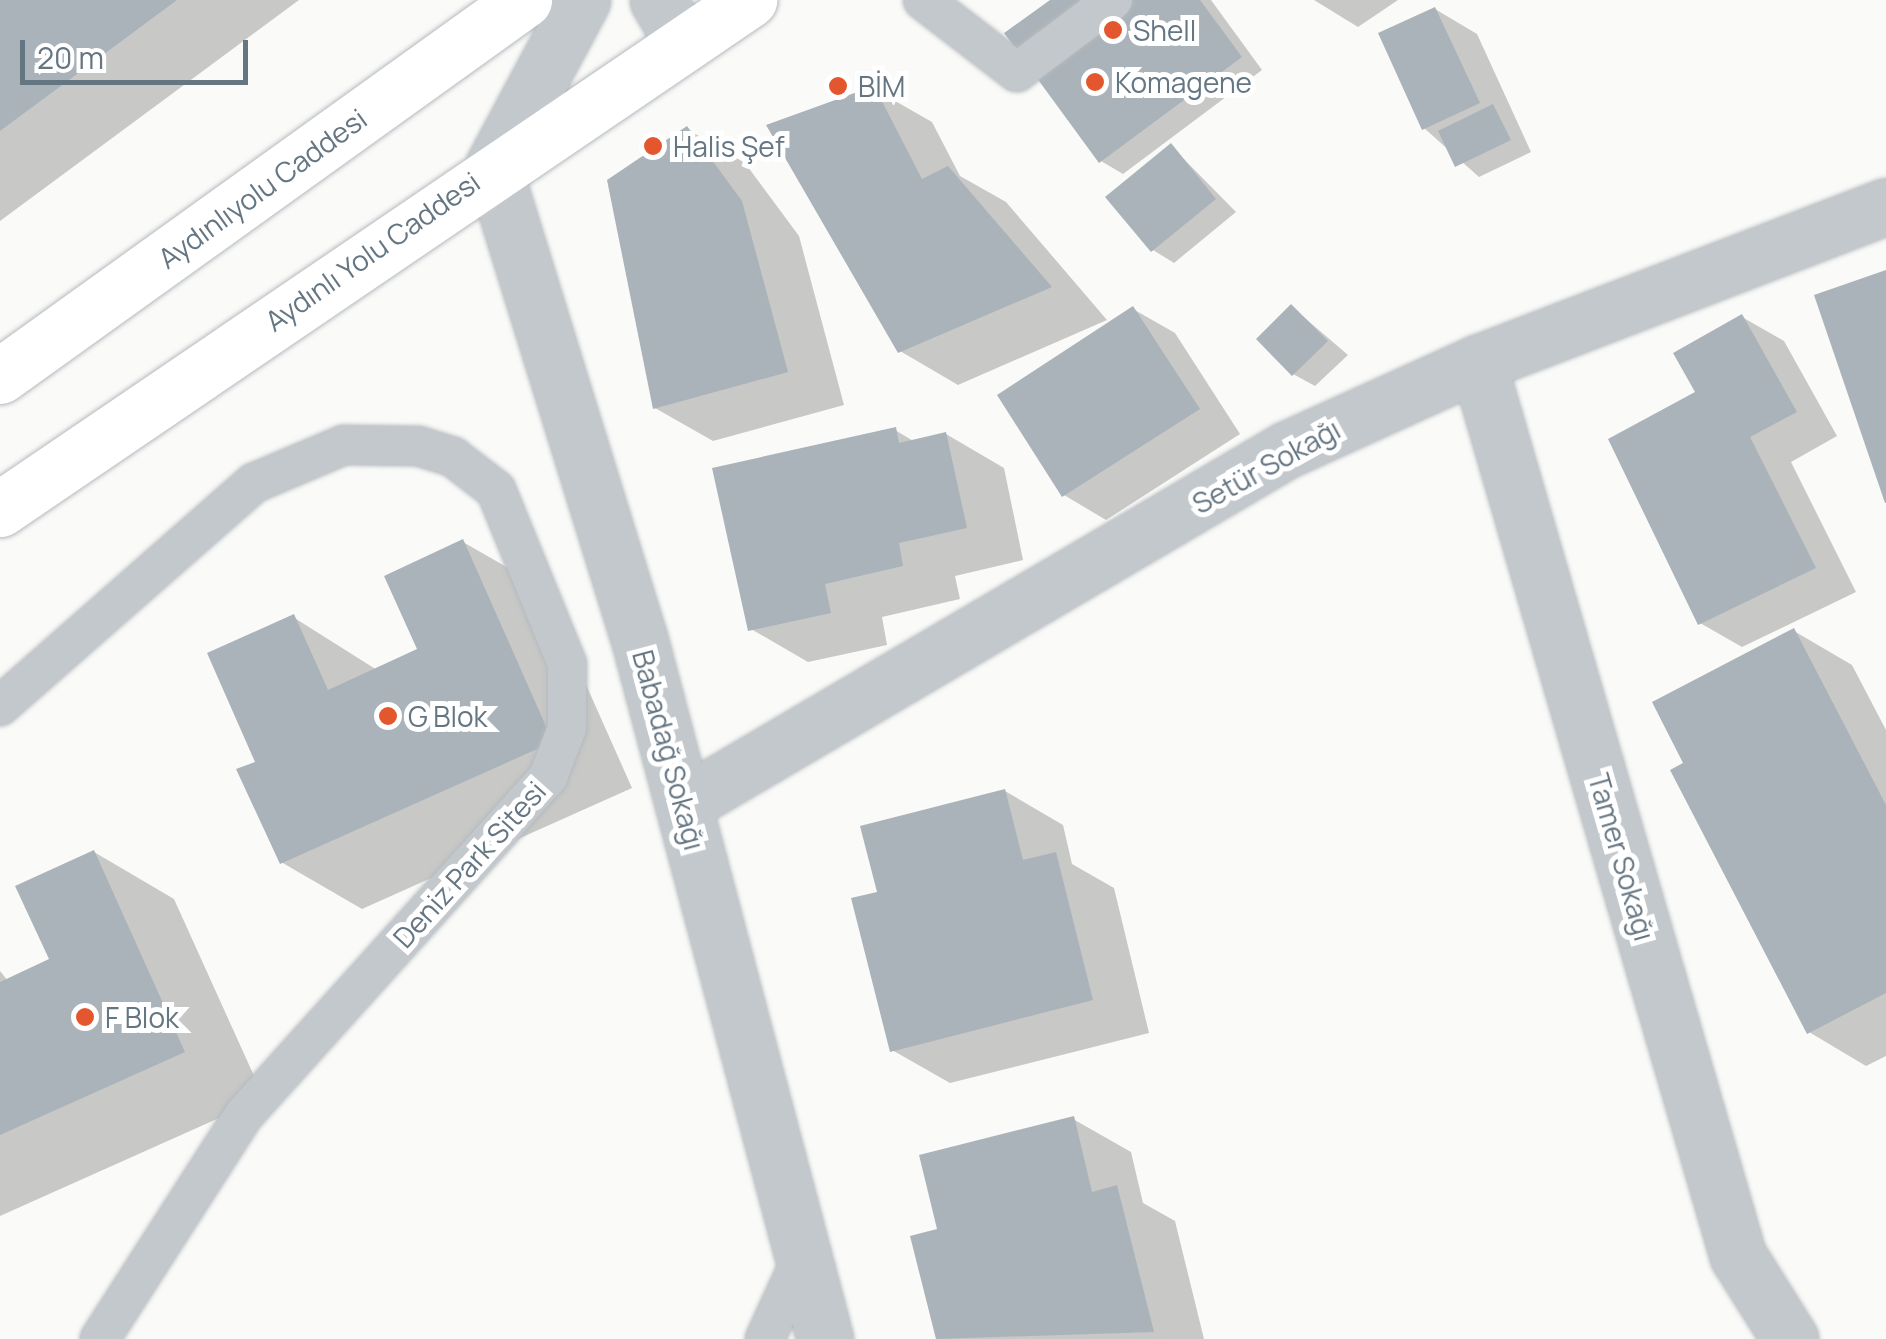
<!DOCTYPE html>
<html>
<head>
<meta charset="utf-8">
<style>
  body { margin:0 }
  #map { position:relative; width:1886px; height:1339px; overflow:hidden; background:#fafaf8; font-family:Manrope,sans-serif }
  div>[style] { position:absolute }
  [style*='--x'] { left:calc(var(--x)*1px); top:calc(var(--y)*1px); width:calc(var(--w)*1px); rotate:calc(var(--a)*1deg) }
  .shadow>* { inset:0; background:#0003 }
  .building>* { inset:0; background:#aab3b9 }
  .roads { filter:drop-shadow(0 0 2px #b5babe) drop-shadow(0 0 2px #b5babe) }
  .service>* { height:38px; margin:-19px; padding:0 19px; transform-origin:19px; border-radius:19px; background:#c3c8cc }
  .minor>* { height:55px; margin:-27.5px; padding:0 27.5px; transform-origin:27.5px; border-radius:27.5px; background:#c3c8cc }
  .tertiary>* { height:55px; margin:-27.5px; padding:0 27.5px; transform-origin:27.5px; border-radius:27.5px; background:#c3c8cc }
  .primary>* { height:55px; margin:-27.5px; padding:0 27.5px; transform-origin:27.5px; border-radius:27.5px; background:#fff }
  .dots>* { width:28px; height:28px; translate:-50% -50%; box-sizing:border-box; border:5px solid #fff; border-radius:50% }
  span { translate:-50% -50%; white-space:nowrap; text-align:center; line-height:1.15; -webkit-text-stroke:10px #fff; paint-order:stroke }
  .poi-label { font-size:28px; color:#657683 }
  .left { translate:0 -50%; text-align:left }
  .street-label { font-size:28px; color:#657683 }
  .scale { position:absolute; left:20px; top:40px; width:228px; height:45px; box-sizing:border-box; border:5px solid #657683; border-top:0; padding-left:12px; font-size:30px; line-height:35px; white-space:nowrap; color:#657683; -webkit-text-stroke:8px #fff; paint-order:stroke }
</style>
</head>
<body>
<div id="map">
  <div class="shadow">
    <i style="clip-path:polygon(0 0,299px 0,0 221px)"></i>
    <i style="clip-path:polygon(1054px 0,1211px 0,1262px 70px,1123px 174px,1101px 161px)"></i>
    <i style="clip-path:polygon(1314px 0,1398px 0,1358px 27px)"></i>
    <i style="clip-path:polygon(1435px 9px,1477px 34px,1531px 152px,1479px 177px,1424px 128px)"></i>
    <i style="clip-path:polygon(874px 89px,932px 122px,960px 176px,1006px 202px,1107px 320px,958px 385px,900px 351px)"></i>
    <i style="clip-path:polygon(687px 129px,745px 163px,799px 236px,844px 405px,713px 441px,655px 408px)"></i>
    <i style="clip-path:polygon(1171px 146px,1236px 212px,1174px 263px,1153px 250px)"></i>
    <i style="clip-path:polygon(1292px 307px,1348px 355px,1315px 386px,1293px 374px)"></i>
    <i style="clip-path:polygon(1133px 309px,1175px 333px,1240px 434px,1106px 520px,1064px 495px)"></i>
    <i style="clip-path:polygon(1742px 317px,1784px 341px,1837px 436px,1791px 462px,1856px 592px,1742px 647px,1700px 623px,1699px 393px)"></i>
    <i style="clip-path:polygon(895px 430px,915px 442px,946px 434px,1004px 468px,1023px 560px,955px 576px,960px 599px,882px 617px,887px 645px,808px 662px,751px 629px)"></i>
    <i style="clip-path:polygon(463px 542px,543px 588px,632px 788px,362px 909px,281px 862px,258px 763px,293px 617px,377px 670px,420px 651px)"></i>
    <i style="clip-path:polygon(1794px 631px,1852px 665px,1886px 730px,1886px 1056px,1866px 1066px,1809px 1032px,1687px 765px)"></i>
    <i style="clip-path:polygon(1005px 791px,1063px 825px,1072px 864px,1114px 888px,1149px 1033px,950px 1083px,892px 1050px,881px 893px)"></i>
    <i style="clip-path:polygon(94px 852px,174px 899px,264px 1098px,0 1216px,0 971px,8px 981px,52px 961px)"></i>
    <i style="clip-path:polygon(1073px 1119px,1131px 1152px,1143px 1203px,1175px 1221px,1204px 1339px,938px 1339px,913px 1238px,940px 1231px)"></i>
  </div>
  <div class="building">
    <i style="clip-path:polygon(0 0,177px 0,0 131px)"></i>
    <i style="clip-path:polygon(1050px 0,1200px 0,1242px 57px,1099px 163px,1004px 33px)"></i>
    <i style="clip-path:polygon(1435px 7px,1480px 103px,1422px 130px,1378px 33px)"></i>
    <i style="clip-path:polygon(874px 86px,922px 179px,948px 166px,1052px 287px,898px 353px,766px 125px)"></i>
    <i style="clip-path:polygon(1493px 104px,1511px 140px,1455px 167px,1438px 131px)"></i>
    <i style="clip-path:polygon(687px 126px,742px 201px,788px 372px,653px 409px,607px 180px)"></i>
    <i style="clip-path:polygon(1171px 143px,1216px 199px,1151px 252px,1105px 197px)"></i>
    <i style="clip-path:polygon(1886px 270px,1886px 503px,1885px 503px,1814px 295px)"></i>
    <i style="clip-path:polygon(1291px 304px,1328px 341px,1292px 376px,1256px 339px)"></i>
    <i style="clip-path:polygon(1133px 306px,1200px 409px,1062px 497px,997px 395px)"></i>
    <i style="clip-path:polygon(1742px 314px,1797px 412px,1750px 437px,1816px 568px,1698px 625px,1608px 439px,1695px 392px,1673px 353px)"></i>
    <i style="clip-path:polygon(896px 427px,899px 443px,946px 432px,967px 528px,899px 543px,903px 566px,825px 584px,831px 613px,748px 631px,712px 468px)"></i>
    <i style="clip-path:polygon(463px 539px,553px 742px,280px 864px,236px 769px,255px 762px,207px 653px,294px 614px,328px 690px,417px 649px,384px 576px)"></i>
    <i style="clip-path:polygon(1794px 628px,1886px 805px,1886px 993px,1807px 1034px,1670px 770px,1683px 763px,1652px 702px)"></i>
    <i style="clip-path:polygon(1005px 789px,1023px 860px,1056px 852px,1093px 1000px,890px 1052px,851px 898px,877px 892px,860px 826px)"></i>
    <i style="clip-path:polygon(94px 850px,185px 1052px,0 1135px,0 982px,49px 959px,15px 886px)"></i>
    <i style="clip-path:polygon(1074px 1116px,1092px 1192px,1117px 1185px,1154px 1332px,936px 1339px,910px 1236px,937px 1229px,919px 1155px)"></i>
  </div>
  <div class="roads">
    <div class="service">
      <i style="--x:923;--y:0;--w:118;--a:37.5"></i>
      <i style="--x:1017;--y:72;--w:120;--a:-36.9"></i>
      <i style="--x:0;--y:706;--w:338;--a:-41.3"></i>
      <i style="--x:254;--y:483;--w:98;--a:-22.9"></i>
      <i style="--x:344;--y:445;--w:74;--a:0.8"></i>
      <i style="--x:418;--y:446;--w:37;--a:17"></i>
      <i style="--x:453;--y:457;--w:54;--a:37.5"></i>
      <i style="--x:496;--y:490;--w:188;--a:67.8"></i>
      <i style="--x:567;--y:664;--w:64;--a:90"></i>
      <i style="--x:567;--y:728;--w:53;--a:111.2"></i>
      <i style="--x:548;--y:777;--w:456;--a:132"></i>
      <i style="--x:243;--y:1116;--w:265;--a:122.7"></i>
      <i style="--x:765;--y:1339;--w:94;--a:-65.4"></i>
    </div>
    <div class="minor">
      <i style="--x:582;--y:0;--w:189;--a:118.1"></i>
      <i style="--x:493;--y:167;--w:493;--a:72.8"></i>
      <i style="--x:639;--y:638;--w:725;--a:75.14"></i>
      <i style="--x:1478;--y:363;--w:930;--a:73.77"></i>
      <i style="--x:1738;--y:1256;--w:98;--a:57.9"></i>
      <i style="--x:684;--y:804;--w:698;--a:-30.46"></i>
      <i style="--x:1286;--y:450;--w:211;--a:-24.4"></i>
      <i style="--x:1478;--y:363;--w:437;--a:-21"></i>
    </div>
    <div class="tertiary">
      <i style="--x:658;--y:0;--w:48;--a:59.7"></i>
    </div>
    <div class="primary">
      <i style="--x:0;--y:376;--w:645;--a:-35.66"></i>
      <i style="--x:0;--y:509;--w:906;--a:-34.2"></i>
    </div>
  </div>
  <div class="dots">
    <i style="left:1113px;top:30px;background:#e4572e"></i>
    <i style="left:1095px;top:82px;background:#e4572e"></i>
    <i style="left:838px;top:86px;background:#e4572e"></i>
    <i style="left:653px;top:146px;background:#e4572e"></i>
    <i style="left:388px;top:716px;background:#e4572e"></i>
    <i style="left:85px;top:1017px;background:#e4572e"></i>
  </div>
  <div class="poi-label">
    <span class="left" style="left:1133px;top:30px">Shell</span>
    <span class="left" style="left:1115px;top:82px">Komagene</span>
    <span class="left" style="left:858px;top:86px">BİM</span>
    <span class="left" style="left:673px;top:146px">Halis Şef</span>
    <span class="left" style="left:408px;top:716px">G Blok</span>
    <span class="left" style="left:105px;top:1017px">F Blok</span>
  </div>
  <div class="street-label">
    <span style="left:262px;top:188px;rotate:-36deg">Aydınlıyolu Caddesi</span>
    <span style="left:372px;top:251px;rotate:-35deg">Aydınlı Yolu Caddesi</span>
    <span style="left:1266px;top:466px;rotate:-29deg">Setür Sokağı</span>
    <span style="left:669px;top:750px;rotate:75deg">Babadağ Sokağı</span>
    <span style="left:1622px;top:857px;rotate:74deg">Tamer Sokağı</span>
    <span style="left:469px;top:864px;rotate:-48deg">Deniz Park Sitesi</span>
  </div>
  <div class="scale">20 m</div>
</div>
</body>
</html>
